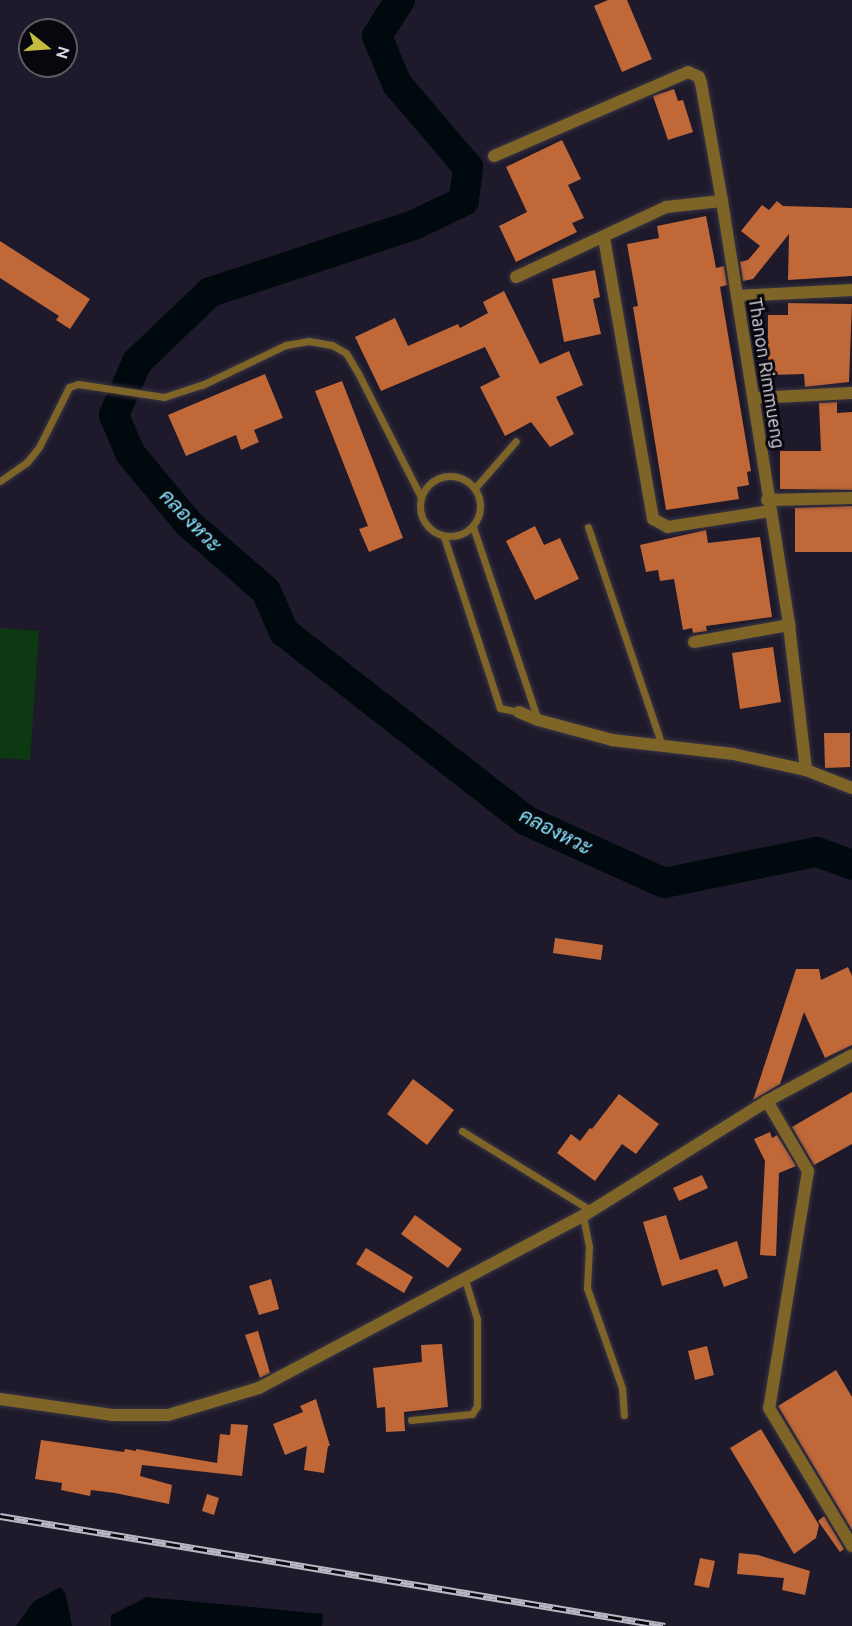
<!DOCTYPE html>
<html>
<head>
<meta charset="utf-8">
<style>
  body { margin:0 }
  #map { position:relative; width:852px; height:1626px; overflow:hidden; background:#1e1a2b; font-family:Ubuntu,Sarabun,sans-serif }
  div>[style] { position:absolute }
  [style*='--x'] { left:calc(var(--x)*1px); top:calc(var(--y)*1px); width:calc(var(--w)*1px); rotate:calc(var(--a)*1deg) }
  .green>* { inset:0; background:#0c3812 }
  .water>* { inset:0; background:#00090d }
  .river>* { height:30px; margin:-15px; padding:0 15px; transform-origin:15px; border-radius:15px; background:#00090d }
  .building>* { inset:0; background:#c16839 }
  .roads { filter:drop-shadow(0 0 2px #383545) drop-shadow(0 0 2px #383545) }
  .service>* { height:7px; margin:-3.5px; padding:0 3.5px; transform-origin:3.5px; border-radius:3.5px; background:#7e6427 }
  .service>.ring { margin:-3.5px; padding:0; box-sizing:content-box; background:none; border:7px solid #7e6427; border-radius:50% }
  .minor>* { height:12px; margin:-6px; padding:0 6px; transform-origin:6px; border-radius:6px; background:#7e6427 }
  .tertiary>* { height:12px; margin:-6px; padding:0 6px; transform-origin:6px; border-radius:6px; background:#7e6427 }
  .rail>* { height:7px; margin-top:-3.5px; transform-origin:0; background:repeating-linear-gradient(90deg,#08070d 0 14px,#bab8c4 0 28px); box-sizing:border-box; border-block:2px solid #bab8c4 }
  span { translate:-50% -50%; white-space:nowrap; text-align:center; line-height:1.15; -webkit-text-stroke:6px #08070d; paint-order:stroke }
  .street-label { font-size:18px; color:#dad8e3 }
  .water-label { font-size:20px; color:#84e3fb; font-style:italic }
  .north { position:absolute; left:18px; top:18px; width:60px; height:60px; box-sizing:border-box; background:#08070d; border:2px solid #5c5b63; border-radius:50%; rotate:107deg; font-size:16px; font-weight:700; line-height:24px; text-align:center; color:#dad8e3 }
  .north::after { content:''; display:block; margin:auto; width:21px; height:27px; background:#c3bd3f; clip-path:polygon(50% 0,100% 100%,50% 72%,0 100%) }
</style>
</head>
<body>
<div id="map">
  <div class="green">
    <i style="clip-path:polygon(0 628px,39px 631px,30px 760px,0 758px)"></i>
  </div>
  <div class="water">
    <i style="clip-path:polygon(61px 1587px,66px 1595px,72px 1626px,16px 1626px,34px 1601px)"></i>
    <i style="clip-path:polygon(147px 1597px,323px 1614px,322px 1626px,111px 1626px,111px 1615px)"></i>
  </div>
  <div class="river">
    <i style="--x:400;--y:0;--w:43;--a:122.6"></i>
    <i style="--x:377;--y:36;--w:52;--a:67.4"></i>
    <i style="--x:397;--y:84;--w:109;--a:49.5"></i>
    <i style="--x:468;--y:167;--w:34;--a:97"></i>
    <i style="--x:464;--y:201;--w:55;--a:154.4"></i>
    <i style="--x:414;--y:225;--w:215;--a:161.8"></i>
    <i style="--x:210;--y:292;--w:101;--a:136.2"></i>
    <i style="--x:137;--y:362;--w:58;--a:113.5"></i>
    <i style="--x:114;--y:415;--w:41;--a:67.2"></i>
    <i style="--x:130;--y:453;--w:92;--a:50.3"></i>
    <i style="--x:189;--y:524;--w:102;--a:41"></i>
    <i style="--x:266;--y:591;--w:45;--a:66.3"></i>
    <i style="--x:284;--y:632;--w:308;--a:37.9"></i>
    <i style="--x:527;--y:821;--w:150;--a:24.3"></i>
    <i style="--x:664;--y:883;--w:156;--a:-11.5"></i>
    <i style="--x:817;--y:852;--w:37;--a:20"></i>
  </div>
  <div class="building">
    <i style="clip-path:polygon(608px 0,627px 0,652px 59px,622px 72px,594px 6px)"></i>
    <i style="clip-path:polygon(674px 89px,678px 101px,683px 100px,693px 132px,668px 140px,653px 96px)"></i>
    <i style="clip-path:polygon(562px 140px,581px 179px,568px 185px,584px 218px,572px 223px,577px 232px,516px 262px,499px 226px,527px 212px,506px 167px)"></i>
    <i style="clip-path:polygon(777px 201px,783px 206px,852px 208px,852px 276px,788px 280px,789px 234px,753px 279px,743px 281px,740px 262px,748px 260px,760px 246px,741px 231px,762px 205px,769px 210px)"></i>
    <i style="clip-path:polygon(706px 216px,716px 268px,724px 266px,727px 285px,720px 287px,751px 471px,747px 472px,749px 485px,737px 487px,739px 499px,666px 510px,633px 307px,638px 306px,627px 244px,659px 238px,657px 226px)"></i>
    <i style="clip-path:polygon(0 241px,90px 299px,70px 329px,56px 320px,59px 316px,0 278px)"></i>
    <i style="clip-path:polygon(595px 270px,600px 297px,593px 299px,601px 334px,564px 342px,552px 279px)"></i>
    <i style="clip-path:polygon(504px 291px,540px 364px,569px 351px,583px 385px,556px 397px,574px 434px,550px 447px,531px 422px,505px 436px,480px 387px,500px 377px,485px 347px,381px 391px,355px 337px,395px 318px,408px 346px,458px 324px,460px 328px,488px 313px,483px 302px)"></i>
    <i style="clip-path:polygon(788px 303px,852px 304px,849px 382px,805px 387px,804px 374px,768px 375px,768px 315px,788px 315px)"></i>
    <i style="clip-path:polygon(265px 374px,283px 418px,254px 430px,259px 442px,241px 450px,236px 435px,186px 456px,168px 415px)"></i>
    <i style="clip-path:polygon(342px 381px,403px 538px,369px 552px,359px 529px,368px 526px,315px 391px)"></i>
    <i style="clip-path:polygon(837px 402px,837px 413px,852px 412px,852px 490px,780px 489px,780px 451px,821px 451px,819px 403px)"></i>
    <i style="clip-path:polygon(852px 506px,852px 552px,795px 552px,795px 508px)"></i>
    <i style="clip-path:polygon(535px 526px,544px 545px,560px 538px,579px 579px,535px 600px,506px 541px)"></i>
    <i style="clip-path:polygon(706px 530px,708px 543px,760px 537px,772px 617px,706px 626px,707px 631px,693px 633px,692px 628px,683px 630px,674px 579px,660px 581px,658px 570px,646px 572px,640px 545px)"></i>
    <i style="clip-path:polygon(773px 647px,781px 702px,740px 709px,732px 653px)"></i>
    <i style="clip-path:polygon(824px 733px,850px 733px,850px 767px,825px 768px)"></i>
    <i style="clip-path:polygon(555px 938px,603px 945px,601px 960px,553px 953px)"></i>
    <i style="clip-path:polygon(848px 967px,852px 976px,852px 1045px,825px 1058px,804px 1012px,780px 1084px,753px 1100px,796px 969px,819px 969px,821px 980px)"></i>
    <i style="clip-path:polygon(413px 1079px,454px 1110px,427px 1145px,387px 1114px)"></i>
    <i style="clip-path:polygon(852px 1092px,852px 1144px,814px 1165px,792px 1127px)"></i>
    <i style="clip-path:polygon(619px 1094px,659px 1124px,636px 1154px,622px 1144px,595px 1181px,557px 1153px,571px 1134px,580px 1141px,590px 1128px,592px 1129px)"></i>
    <i style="clip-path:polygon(770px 1132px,772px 1138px,777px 1135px,796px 1166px,779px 1173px,776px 1256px,760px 1255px,765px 1161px,754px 1139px)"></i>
    <i style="clip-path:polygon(702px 1175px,708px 1188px,679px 1201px,673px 1188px)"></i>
    <i style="clip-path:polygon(415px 1215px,462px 1249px,448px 1268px,401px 1234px)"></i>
    <i style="clip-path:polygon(666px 1215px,680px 1260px,737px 1241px,748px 1278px,724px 1287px,717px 1269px,662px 1286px,643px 1222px)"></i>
    <i style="clip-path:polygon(366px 1248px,413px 1277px,404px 1293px,356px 1264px)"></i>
    <i style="clip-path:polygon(271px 1279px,279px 1309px,259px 1315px,249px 1286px)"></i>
    <i style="clip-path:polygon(258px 1331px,270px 1373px,260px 1378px,245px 1335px)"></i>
    <i style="clip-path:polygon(442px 1344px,448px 1407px,404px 1412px,405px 1431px,386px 1432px,385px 1407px,377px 1408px,373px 1368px,422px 1362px,421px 1345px)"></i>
    <i style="clip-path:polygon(707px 1346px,714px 1375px,695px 1380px,688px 1351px)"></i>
    <i style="clip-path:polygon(836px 1370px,852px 1397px,852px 1530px,778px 1406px)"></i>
    <i style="clip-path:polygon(316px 1399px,330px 1446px,328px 1446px,324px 1473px,304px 1470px,307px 1446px,285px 1455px,273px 1424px,303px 1412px,300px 1406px)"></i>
    <i style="clip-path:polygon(231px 1424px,248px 1425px,242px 1476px,142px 1465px,140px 1476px,172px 1485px,169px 1504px,115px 1493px,91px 1490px,90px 1496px,61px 1490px,62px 1483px,35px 1479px,41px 1440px,124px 1452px,125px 1449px,136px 1451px,136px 1449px,217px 1463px,220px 1434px,230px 1435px)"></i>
    <i style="clip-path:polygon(761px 1429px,819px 1525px,816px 1538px,794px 1554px,730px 1448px)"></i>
    <i style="clip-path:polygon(207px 1494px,219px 1498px,214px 1515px,202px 1511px)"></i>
    <i style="clip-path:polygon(824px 1516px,844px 1549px,840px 1552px,818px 1521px)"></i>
    <i style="clip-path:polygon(739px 1553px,758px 1555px,810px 1571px,805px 1595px,782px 1590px,784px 1578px,737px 1574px)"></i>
    <i style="clip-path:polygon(700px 1558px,715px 1561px,709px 1588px,694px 1585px)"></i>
  </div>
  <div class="roads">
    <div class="service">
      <i class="ring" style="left:420px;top:476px;width:53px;height:53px"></i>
      <i style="--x:0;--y:481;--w:33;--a:-35"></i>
      <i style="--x:27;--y:462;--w:19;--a:-51"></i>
      <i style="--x:39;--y:447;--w:67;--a:-63.4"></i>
      <i style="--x:69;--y:387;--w:9;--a:-18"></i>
      <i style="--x:78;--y:384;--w:87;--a:8.6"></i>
      <i style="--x:164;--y:397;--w:40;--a:-18"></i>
      <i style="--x:202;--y:385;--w:93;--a:-25.5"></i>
      <i style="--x:286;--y:345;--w:23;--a:-10"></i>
      <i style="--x:309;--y:341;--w:23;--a:10"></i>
      <i style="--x:332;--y:345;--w:16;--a:30"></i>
      <i style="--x:346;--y:353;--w:23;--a:59"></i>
      <i style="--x:358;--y:373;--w:139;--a:63.1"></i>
      <i style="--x:475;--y:488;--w:62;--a:-48.9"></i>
      <i style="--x:473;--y:527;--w:204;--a:71.4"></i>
      <i style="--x:588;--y:527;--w:231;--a:71.3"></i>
      <i style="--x:444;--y:537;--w:180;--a:71.9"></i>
      <i style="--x:500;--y:708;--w:19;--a:12"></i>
      <i style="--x:462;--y:1131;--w:153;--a:31.6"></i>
      <i style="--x:583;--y:1216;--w:31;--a:79"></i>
      <i style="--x:589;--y:1246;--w:42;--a:92.7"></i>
      <i style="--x:587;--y:1288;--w:106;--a:70.7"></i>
      <i style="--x:622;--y:1388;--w:27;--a:86"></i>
      <i style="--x:411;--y:1420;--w:61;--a:-5.6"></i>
      <i style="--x:472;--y:1414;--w:9;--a:-58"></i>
      <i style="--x:477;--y:1406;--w:87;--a:-90"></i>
      <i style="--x:477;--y:1319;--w:41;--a:-107.1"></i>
    </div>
    <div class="minor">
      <i style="--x:494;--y:156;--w:211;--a:-23.4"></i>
      <i style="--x:688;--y:72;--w:12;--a:24"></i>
      <i style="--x:699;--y:77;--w:6;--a:72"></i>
      <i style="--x:701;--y:83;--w:120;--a:79.9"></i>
      <i style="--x:604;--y:238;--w:285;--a:80.1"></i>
      <i style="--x:653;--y:519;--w:17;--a:28"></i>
      <i style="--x:668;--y:527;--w:103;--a:-8.9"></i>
      <i style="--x:516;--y:277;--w:166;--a:-25"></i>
      <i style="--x:666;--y:207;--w:56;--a:-6.1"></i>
      <i style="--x:722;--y:201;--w:429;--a:81"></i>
      <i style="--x:789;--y:625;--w:146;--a:83.3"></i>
      <i style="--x:737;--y:296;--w:115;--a:-3"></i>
      <i style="--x:754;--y:398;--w:98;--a:-2.9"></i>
      <i style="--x:767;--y:500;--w:85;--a:-1.3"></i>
      <i style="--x:694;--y:642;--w:97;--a:-10.1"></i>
      <i style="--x:519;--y:712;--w:21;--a:23"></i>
      <i style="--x:538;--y:720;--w:77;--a:15.1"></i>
      <i style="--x:612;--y:740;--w:122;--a:6.6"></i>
      <i style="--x:733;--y:754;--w:75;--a:12.4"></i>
      <i style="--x:806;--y:770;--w:49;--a:21.4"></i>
      <i style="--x:767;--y:1101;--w:81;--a:59.6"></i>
      <i style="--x:808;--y:1171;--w:240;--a:99.3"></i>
      <i style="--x:769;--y:1408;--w:161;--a:59"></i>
    </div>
    <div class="tertiary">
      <i style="--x:0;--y:1399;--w:113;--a:8.1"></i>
      <i style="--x:112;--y:1415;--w:56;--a:0"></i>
      <i style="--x:168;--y:1415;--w:95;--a:-16.5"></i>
      <i style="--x:259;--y:1388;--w:367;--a:-28"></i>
      <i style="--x:583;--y:1216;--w:217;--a:-32"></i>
      <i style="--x:767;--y:1101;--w:97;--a:-28.4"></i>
    </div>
  </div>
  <div class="rail">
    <i style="--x:0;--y:1516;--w:674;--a:9.39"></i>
  </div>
  <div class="street-label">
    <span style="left:767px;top:373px;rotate:81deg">Thanon Rimmueng</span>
  </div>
  <div class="water-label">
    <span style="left:191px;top:520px;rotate:46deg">คลองหวะ</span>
    <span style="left:556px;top:831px;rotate:27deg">คลองหวะ</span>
  </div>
  <div class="north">N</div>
</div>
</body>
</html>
